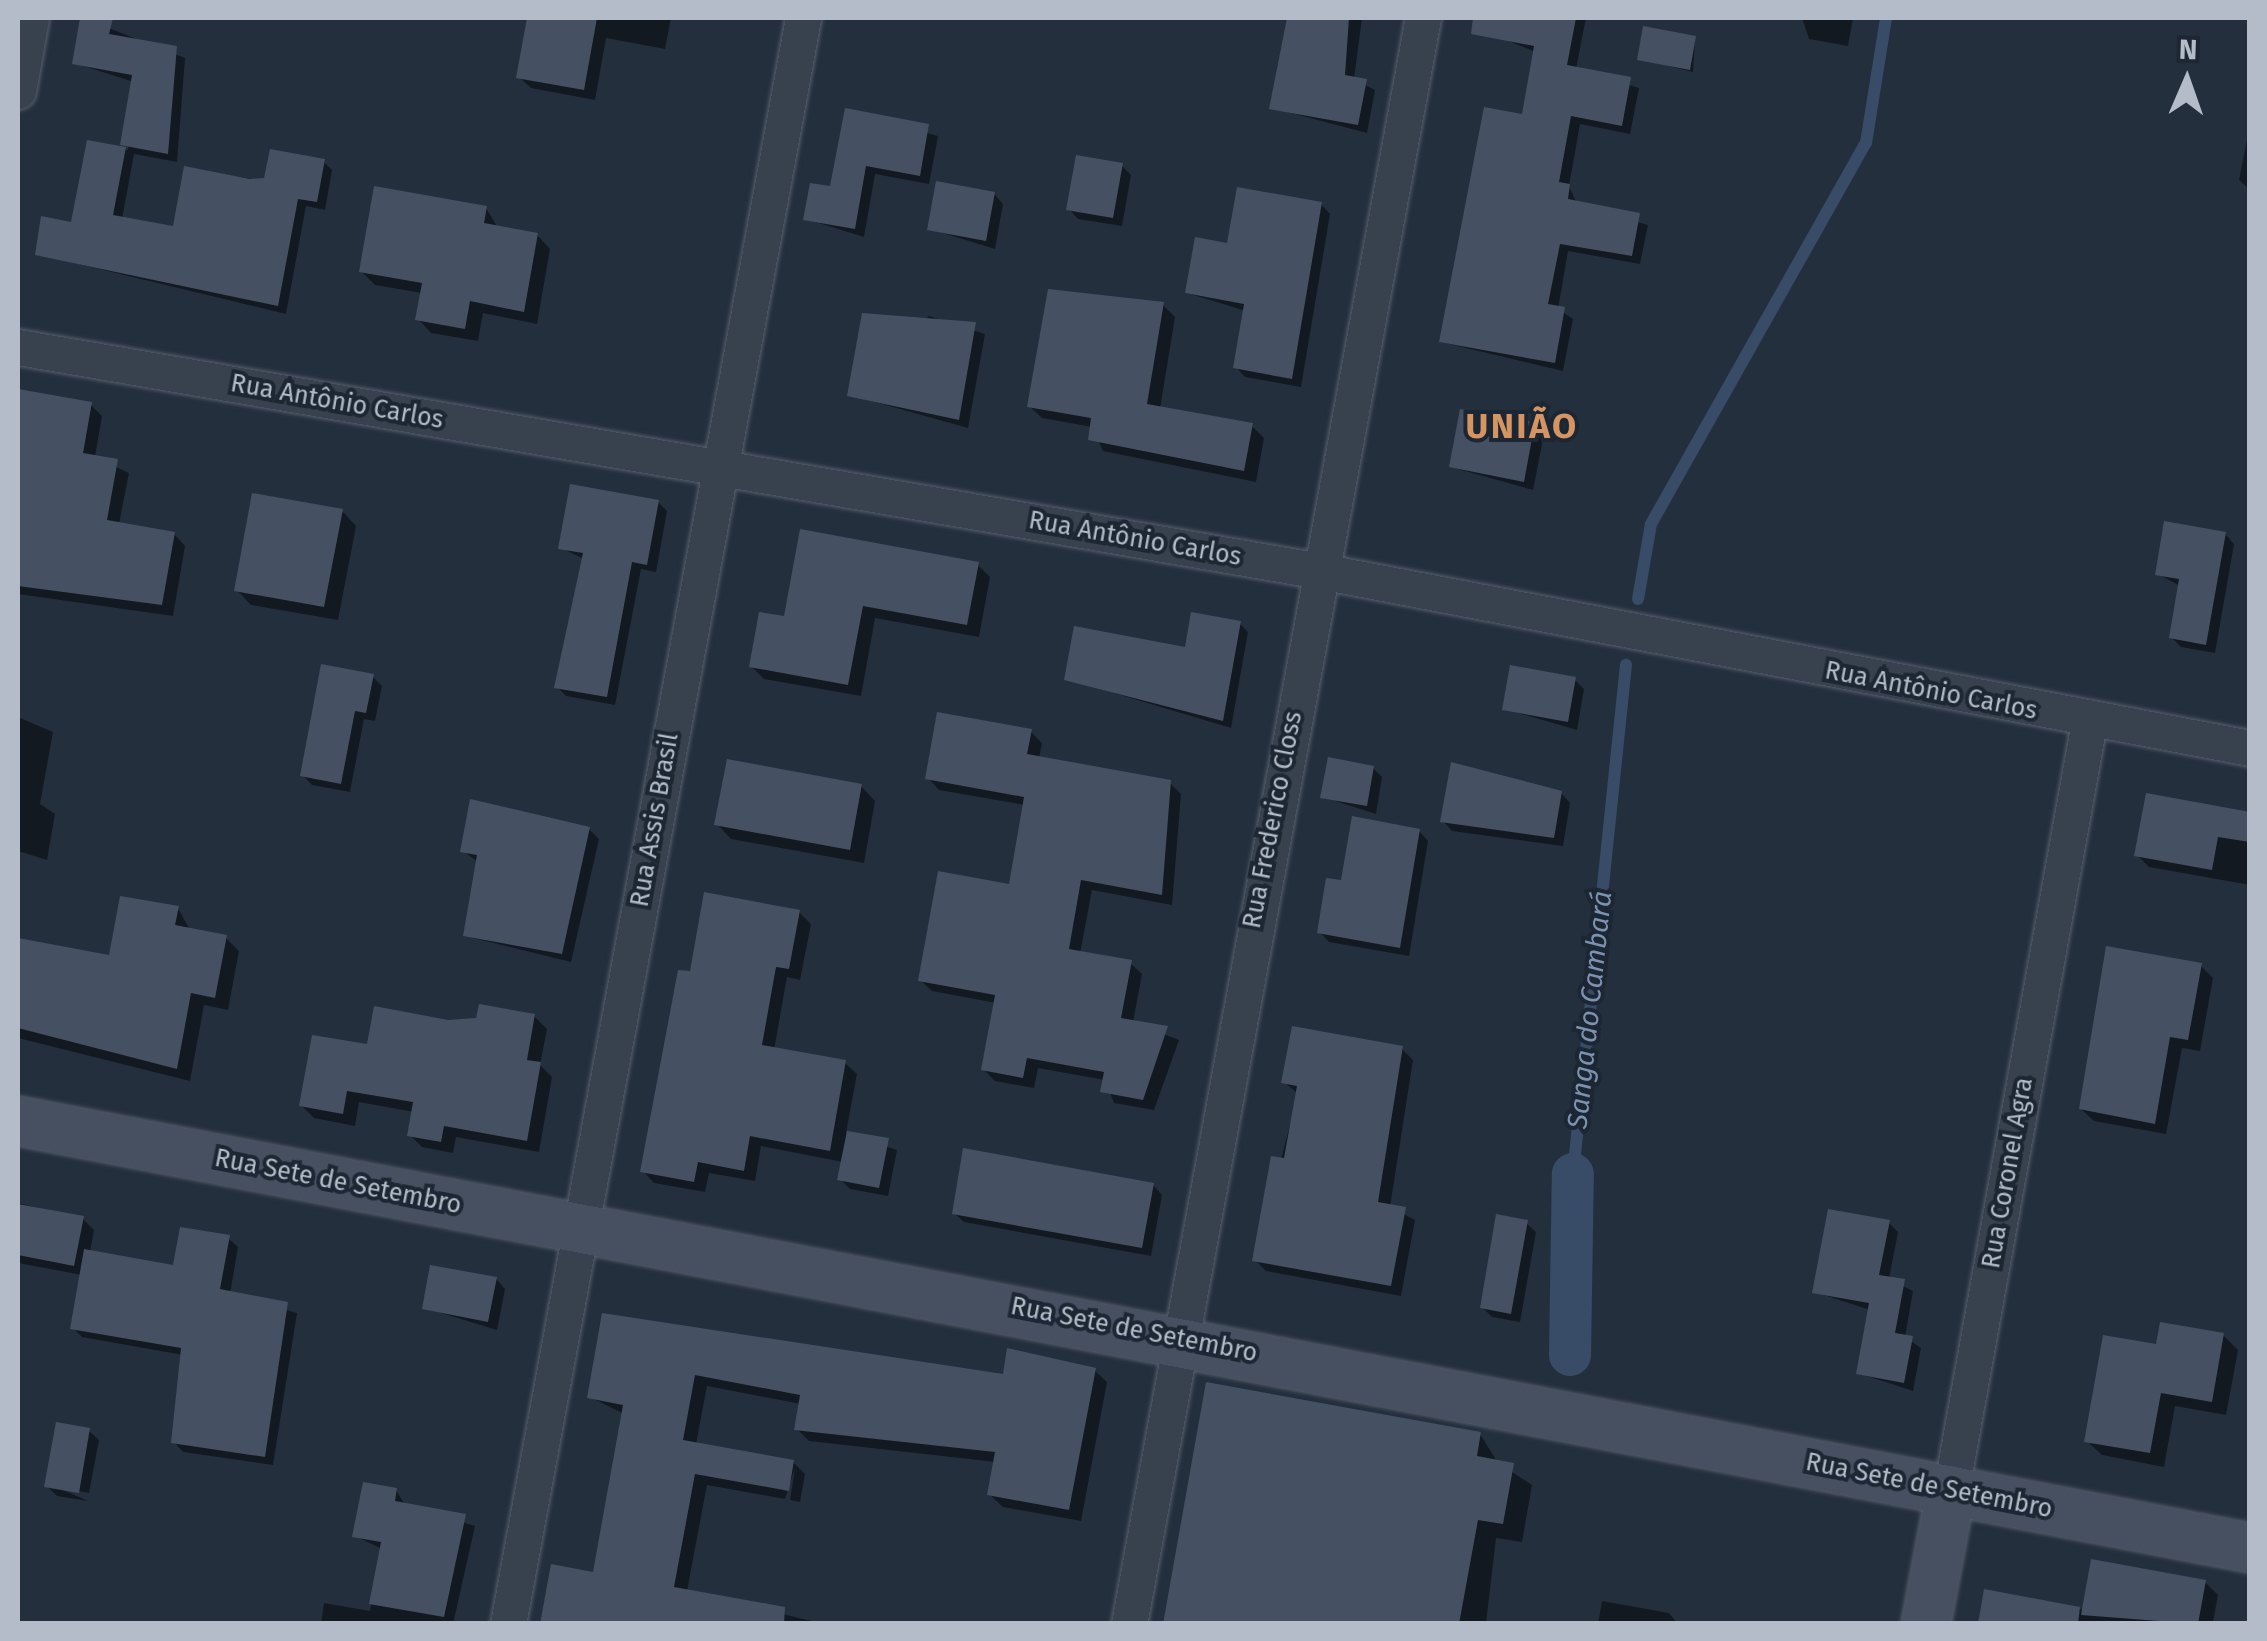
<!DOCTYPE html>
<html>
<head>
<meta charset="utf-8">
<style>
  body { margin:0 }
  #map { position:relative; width:2267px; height:1641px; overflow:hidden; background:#242f3e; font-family:"Fira Sans",sans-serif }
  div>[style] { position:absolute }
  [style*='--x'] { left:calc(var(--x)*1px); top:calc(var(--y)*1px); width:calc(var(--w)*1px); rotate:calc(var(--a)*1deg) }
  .shadow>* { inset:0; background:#0007 }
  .stream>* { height:12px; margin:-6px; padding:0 6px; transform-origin:6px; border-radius:6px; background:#394c67 }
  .canal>* { height:42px; margin:-21px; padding:0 21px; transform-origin:21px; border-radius:21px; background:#394c67 }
  .building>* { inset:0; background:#455162 }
  .roads { filter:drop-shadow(0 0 2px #565f6c) drop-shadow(0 0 2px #565f6c) }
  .street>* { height:35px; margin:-17.5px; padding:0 17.5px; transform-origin:17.5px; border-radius:17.5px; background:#38414e }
  .secondary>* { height:48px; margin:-24px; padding:0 24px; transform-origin:24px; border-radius:24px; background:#465061 }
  span { translate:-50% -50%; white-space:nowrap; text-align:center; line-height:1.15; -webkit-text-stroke:8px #1d2633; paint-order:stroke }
  .street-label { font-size:25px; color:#b4bcc9 }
  .water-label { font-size:28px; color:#7c92b1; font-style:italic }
  .district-label { font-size:35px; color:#d59563; font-weight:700; letter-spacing:2.5px }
  .frame { position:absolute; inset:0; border:20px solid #b4bcc9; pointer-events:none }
  .north { position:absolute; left:2137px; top:30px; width:100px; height:100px; -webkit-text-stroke:8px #1d2633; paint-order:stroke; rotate:2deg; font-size:28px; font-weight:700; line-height:40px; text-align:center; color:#b4bcc9 }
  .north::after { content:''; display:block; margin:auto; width:35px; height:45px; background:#b4bcc9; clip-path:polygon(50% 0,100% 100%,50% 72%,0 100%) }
</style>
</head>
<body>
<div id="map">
  <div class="shadow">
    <i style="clip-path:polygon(83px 18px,185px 58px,177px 162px,134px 154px,122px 219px,175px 228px,186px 169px,266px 181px,323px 161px,332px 170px,325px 210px,306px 206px,286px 314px,37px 254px,73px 225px,89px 143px,128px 150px,134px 82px,74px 63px)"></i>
    <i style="clip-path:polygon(530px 18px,671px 18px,665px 49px,606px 38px,595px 100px,531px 88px,519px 77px)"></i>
    <i style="clip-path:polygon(1289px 18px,1362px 18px,1354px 79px,1375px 90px,1367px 133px,1272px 108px)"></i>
    <i style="clip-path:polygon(1507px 18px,1586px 18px,1576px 69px,1639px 88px,1630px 134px,1580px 124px,1569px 186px,1577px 204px,1648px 225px,1640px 264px,1568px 251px,1558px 309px,1573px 319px,1563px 371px,1441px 342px,1524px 117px,1536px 52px,1503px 39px)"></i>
    <i style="clip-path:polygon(1802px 18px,1853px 18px,1848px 46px,1809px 39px)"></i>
    <i style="clip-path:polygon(1695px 38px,1693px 72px,1640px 59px)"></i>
    <i style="clip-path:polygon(847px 111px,938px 136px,929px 184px,875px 174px,864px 237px,806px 219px,832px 189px)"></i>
    <i style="clip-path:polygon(2250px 125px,2250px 190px,2239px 180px)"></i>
    <i style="clip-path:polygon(1122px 166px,1131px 175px,1122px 226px,1078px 219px,1069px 209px)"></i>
    <i style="clip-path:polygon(994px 194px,1003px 204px,995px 249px,930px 229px)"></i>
    <i style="clip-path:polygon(1321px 204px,1330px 214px,1301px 387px,1245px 377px,1236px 367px,1246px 311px,1187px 293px,1229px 246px)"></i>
    <i style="clip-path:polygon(486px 208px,498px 228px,537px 235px,550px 249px,537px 324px,483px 313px,478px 341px,431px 333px,418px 319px,422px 293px,375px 285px,361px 271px)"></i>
    <i style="clip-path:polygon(1163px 305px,1175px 317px,1160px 409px,1252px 426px,1264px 438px,1256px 482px,1103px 451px,1092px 427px,1042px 418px,1029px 406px)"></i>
    <i style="clip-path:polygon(929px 316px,985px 334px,968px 428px,850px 395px)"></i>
    <i style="clip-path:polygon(18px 392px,91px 405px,102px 416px,95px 457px,129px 473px,119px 524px,174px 534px,185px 546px,173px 616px,18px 594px)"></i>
    <i style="clip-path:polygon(1534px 425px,1544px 434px,1533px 490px,1451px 467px)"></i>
    <i style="clip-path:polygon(658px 502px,667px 511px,656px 572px,641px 569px,615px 705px,566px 696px,557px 687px,584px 559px,561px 548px)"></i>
    <i style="clip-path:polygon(342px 511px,356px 526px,338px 620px,251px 605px,237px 590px)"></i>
    <i style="clip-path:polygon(2225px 534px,2234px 544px,2215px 653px,2181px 647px,2171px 637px,2180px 586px,2158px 574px)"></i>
    <i style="clip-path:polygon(977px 564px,990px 577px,979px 637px,875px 618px,861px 696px,764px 679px,751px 666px,786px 619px)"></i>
    <i style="clip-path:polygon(1240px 624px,1248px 632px,1231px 728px,1067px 679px,1187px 650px)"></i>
    <i style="clip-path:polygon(372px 676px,382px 686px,375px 721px,364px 719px,350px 792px,312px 785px,303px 775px)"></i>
    <i style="clip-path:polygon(1574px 679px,1584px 689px,1577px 730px,1505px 709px)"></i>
    <i style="clip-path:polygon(18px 717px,53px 732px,40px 804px,55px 814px,47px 860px,18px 851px)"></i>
    <i style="clip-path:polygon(1031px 732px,1042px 743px,1039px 759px,1170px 783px,1181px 794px,1172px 905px,1092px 890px,1080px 954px,1130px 963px,1142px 974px,1133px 1022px,1179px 1040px,1154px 1110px,1114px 1103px,1105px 1080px,1038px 1068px,1034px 1088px,995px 1081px,984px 1070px,996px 1003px,932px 991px,920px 980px,1011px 887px,1025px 805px,939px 790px,928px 778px)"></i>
    <i style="clip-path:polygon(1373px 768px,1382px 777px,1376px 814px,1323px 797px)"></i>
    <i style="clip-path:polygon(861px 786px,875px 801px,864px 863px,731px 839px,717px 824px)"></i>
    <i style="clip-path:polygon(1561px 793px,1570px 803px,1563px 846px,1452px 831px,1443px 821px)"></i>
    <i style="clip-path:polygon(2250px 818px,2250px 885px,2149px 867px,2137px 855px)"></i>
    <i style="clip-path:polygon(589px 829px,599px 839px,571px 962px,465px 936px,478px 862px,463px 851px)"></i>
    <i style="clip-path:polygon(1419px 831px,1428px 841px,1409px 956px,1329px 942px,1320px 932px)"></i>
    <i style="clip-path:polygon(178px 908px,190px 930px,225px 937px,239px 951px,228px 1010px,204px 1005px,190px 1081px,18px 1038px,18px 941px,111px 958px)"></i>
    <i style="clip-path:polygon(799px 912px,811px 924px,800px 980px,787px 977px,774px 1050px,845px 1063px,857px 1074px,846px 1133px,897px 1150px,888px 1196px,850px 1189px,840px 1179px,843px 1162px,761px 1146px,755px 1181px,709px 1173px,705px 1192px,654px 1183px,643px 1171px,692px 974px)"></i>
    <i style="clip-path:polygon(2201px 966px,2213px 978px,2200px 1051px,2182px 1048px,2166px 1134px,2094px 1121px,2081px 1109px)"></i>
    <i style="clip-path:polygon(534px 1016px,547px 1029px,540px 1065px,552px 1077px,539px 1152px,456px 1137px,453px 1153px,422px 1147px,410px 1135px,414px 1112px,359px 1102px,355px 1126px,314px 1118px,301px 1105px,369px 1047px)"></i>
    <i style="clip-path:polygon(1402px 1049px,1413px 1060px,1390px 1207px,1415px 1220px,1401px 1296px,1266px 1271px,1255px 1260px,1298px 1094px,1284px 1082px)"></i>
    <i style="clip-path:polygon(1153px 1185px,1162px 1195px,1151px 1256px,964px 1222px,954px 1213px)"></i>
    <i style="clip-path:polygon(18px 1203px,82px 1218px,94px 1230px,90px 1252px,175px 1268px,228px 1238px,238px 1247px,230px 1294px,297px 1313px,273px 1465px,183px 1452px,174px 1442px,183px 1355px,82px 1337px,73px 1328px,82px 1275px,18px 1263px)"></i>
    <i style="clip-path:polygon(1888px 1222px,1898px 1232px,1889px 1279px,1913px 1291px,1905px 1337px,1921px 1348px,1913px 1391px,1858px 1373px,1870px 1310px,1815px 1292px)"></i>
    <i style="clip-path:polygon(1526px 1223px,1536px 1232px,1520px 1322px,1492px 1317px,1482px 1307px)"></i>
    <i style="clip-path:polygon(496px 1279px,505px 1289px,497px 1330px,425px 1308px)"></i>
    <i style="clip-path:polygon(604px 1315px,1005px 1377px,1094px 1370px,1107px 1382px,1081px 1521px,1003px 1507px,990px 1495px,996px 1462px,809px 1441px,797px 1429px,801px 1404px,707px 1386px,696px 1444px,793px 1462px,805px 1474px,800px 1502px,790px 1500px,795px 1468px,785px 1499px,707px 1485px,687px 1591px,824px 1624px,545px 1624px,595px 1575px,624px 1414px,590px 1397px)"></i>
    <i style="clip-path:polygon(2223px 1335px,2238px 1350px,2226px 1415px,2175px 1406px,2164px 1467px,2102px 1455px,2087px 1441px,2158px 1347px)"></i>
    <i style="clip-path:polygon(89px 1431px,99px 1440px,89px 1493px,54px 1486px,88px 1501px,57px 1496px,47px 1486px)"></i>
    <i style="clip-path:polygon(1480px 1434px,1498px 1463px,1532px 1485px,1522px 1542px,1496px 1538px,1486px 1624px,1166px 1624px)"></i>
    <i style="clip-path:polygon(396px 1490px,405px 1505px,475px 1526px,453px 1624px,321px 1624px,324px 1603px,370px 1611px,382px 1549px,355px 1536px)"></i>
    <i style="clip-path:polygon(2205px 1582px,2218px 1595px,2213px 1622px,2224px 1624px,1981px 1624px,1986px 1592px,2084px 1610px)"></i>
    <i style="clip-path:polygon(1602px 1601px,1669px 1613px,1678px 1624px,1598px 1624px)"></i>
  </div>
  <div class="stream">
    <i style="--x:1638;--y:599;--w:76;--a:-80.2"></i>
    <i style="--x:1651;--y:524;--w:437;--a:-60.6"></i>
    <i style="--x:1866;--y:143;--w:127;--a:-80.9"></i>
    <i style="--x:1573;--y:1174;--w:512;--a:-84.06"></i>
  </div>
  <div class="canal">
    <i style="--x:1570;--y:1355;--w:181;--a:-89.1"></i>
  </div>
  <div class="building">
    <i style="clip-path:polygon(80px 18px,113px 18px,109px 34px,177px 46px,168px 154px,120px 145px,132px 75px,72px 64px)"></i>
    <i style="clip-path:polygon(527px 18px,597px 18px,584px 90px,516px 78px)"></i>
    <i style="clip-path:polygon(1287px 18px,1349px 18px,1345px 75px,1367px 79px,1358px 125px,1269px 109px)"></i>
    <i style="clip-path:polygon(1473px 18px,1576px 18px,1567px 65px,1631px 77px,1622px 126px,1571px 116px,1559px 182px,1570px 184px,1568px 199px,1640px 213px,1632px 256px,1560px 244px,1548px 304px,1565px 307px,1555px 363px,1439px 342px,1484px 107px,1522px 114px,1534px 46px,1471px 34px)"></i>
    <i style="clip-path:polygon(1643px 26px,1696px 36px,1690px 70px,1637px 60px)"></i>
    <i style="clip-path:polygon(845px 108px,929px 124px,920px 176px,866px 166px,855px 229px,803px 220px,810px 183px,830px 186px)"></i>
    <i style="clip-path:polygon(87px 140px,126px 147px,113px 215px,173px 226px,184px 166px,250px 179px,264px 178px,270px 149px,325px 159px,317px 202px,298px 199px,278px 306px,35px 255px,41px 216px,71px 222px)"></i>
    <i style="clip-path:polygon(1076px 155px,1123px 163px,1113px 218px,1066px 210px)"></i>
    <i style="clip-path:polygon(936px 181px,995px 192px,986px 241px,927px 230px)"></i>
    <i style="clip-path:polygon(374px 186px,487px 206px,484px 223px,538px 233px,524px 312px,470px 301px,465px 329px,415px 320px,422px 283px,359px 272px)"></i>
    <i style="clip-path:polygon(1237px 187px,1322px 202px,1292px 379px,1233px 368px,1244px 304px,1185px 293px,1195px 237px,1227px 243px)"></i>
    <i style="clip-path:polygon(1048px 289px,1164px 302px,1147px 404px,1253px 423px,1244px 471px,1088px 440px,1091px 418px,1027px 407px)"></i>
    <i style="clip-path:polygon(862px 313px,976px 322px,959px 420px,847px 396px)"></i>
    <i style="clip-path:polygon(18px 389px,92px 402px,83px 453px,118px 459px,107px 520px,175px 532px,162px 605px,18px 586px)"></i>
    <i style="clip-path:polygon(1460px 409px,1535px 422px,1524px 482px,1449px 467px)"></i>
    <i style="clip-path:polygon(570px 484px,659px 500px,647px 565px,632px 562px,607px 697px,554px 688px,583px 553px,558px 549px)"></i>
    <i style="clip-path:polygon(252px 493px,343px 509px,324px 607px,234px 591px)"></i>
    <i style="clip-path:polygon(2164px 521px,2226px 532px,2206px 645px,2169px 638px,2179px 579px,2155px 575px)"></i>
    <i style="clip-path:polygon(800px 529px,979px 562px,967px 625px,863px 606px,848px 685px,749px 667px,759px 612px,784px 616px)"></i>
    <i style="clip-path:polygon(1191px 612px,1241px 621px,1223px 721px,1064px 680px,1074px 626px,1185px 647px)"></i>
    <i style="clip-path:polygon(321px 664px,374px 674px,366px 713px,355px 711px,341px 784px,300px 776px)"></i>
    <i style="clip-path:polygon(1510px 665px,1576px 677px,1568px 722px,1502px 710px)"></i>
    <i style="clip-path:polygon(937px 712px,1032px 729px,1027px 754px,1171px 780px,1162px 895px,1081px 880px,1069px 949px,1132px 960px,1121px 1018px,1168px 1026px,1143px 1100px,1100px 1092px,1104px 1072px,1027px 1058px,1023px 1078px,981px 1070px,995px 995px,918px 981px,938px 871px,1009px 884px,1024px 797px,925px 779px)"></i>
    <i style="clip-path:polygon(1328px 757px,1374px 766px,1367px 806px,1320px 798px)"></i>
    <i style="clip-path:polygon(727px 759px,862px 784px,850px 850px,714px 825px)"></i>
    <i style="clip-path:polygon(1451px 762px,1562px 791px,1554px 838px,1440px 822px)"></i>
    <i style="clip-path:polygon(2146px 793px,2250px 812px,2250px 842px,2218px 837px,2212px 870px,2134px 856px)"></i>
    <i style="clip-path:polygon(470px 799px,590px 827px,562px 954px,463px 936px,477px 855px,460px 852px)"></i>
    <i style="clip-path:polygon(1352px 816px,1420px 829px,1400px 948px,1317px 933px,1326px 878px,1341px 880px)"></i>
    <i style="clip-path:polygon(704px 892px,800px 910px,789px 969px,776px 967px,762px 1045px,846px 1060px,830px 1151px,750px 1136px,744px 1171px,698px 1162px,694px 1182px,640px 1172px,678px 970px,690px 971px)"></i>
    <i style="clip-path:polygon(120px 896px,179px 906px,175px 925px,227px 935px,215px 998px,191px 993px,177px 1069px,18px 1028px,18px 938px,109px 955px)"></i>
    <i style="clip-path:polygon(2106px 946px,2202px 963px,2188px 1040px,2170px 1037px,2155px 1124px,2079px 1109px)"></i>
    <i style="clip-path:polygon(479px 1004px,535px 1014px,527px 1060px,541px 1062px,527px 1141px,444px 1126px,441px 1142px,407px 1136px,413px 1102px,347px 1091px,343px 1114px,299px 1106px,312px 1035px,367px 1044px,374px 1006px,448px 1020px,476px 1018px)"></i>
    <i style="clip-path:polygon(1292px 1026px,1403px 1046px,1378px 1202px,1406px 1207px,1391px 1286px,1252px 1261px,1271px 1156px,1284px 1158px,1297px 1086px,1281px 1083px)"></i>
    <i style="clip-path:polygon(847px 1131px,889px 1138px,879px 1188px,837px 1180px)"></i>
    <i style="clip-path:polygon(963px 1148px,1154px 1183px,1142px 1248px,952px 1214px)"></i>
    <i style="clip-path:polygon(18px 1204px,84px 1216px,74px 1266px,18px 1255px)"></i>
    <i style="clip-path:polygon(1828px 1209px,1890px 1220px,1879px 1275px,1905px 1279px,1895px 1333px,1913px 1336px,1904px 1383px,1856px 1374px,1869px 1303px,1812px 1293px)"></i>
    <i style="clip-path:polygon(1496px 1214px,1528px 1220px,1511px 1314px,1480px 1308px)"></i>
    <i style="clip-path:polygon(180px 1227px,230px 1235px,220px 1289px,288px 1302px,265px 1457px,171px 1443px,181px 1348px,70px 1329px,84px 1249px,173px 1265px)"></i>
    <i style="clip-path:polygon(430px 1265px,497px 1277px,488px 1322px,422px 1309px)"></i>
    <i style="clip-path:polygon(602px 1313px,1003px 1374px,1007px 1348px,1096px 1368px,1069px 1510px,987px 1495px,995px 1452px,794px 1430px,800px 1395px,695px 1375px,683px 1440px,794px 1460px,789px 1491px,695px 1474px,674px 1587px,785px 1607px,784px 1624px,540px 1624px,551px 1564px,593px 1572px,623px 1405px,587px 1398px)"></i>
    <i style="clip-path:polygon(2160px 1322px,2224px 1333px,2212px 1402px,2161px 1393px,2150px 1453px,2084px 1442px,2103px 1335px,2156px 1344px)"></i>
    <i style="clip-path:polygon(1206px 1382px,1481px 1432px,1477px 1456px,1514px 1463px,1503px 1524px,1478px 1520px,1459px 1624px,1163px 1624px)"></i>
    <i style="clip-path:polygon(56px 1422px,90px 1428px,79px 1493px,44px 1487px)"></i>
    <i style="clip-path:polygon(363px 1482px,397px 1488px,395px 1501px,466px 1514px,444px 1617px,369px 1604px,381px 1542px,352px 1537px)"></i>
    <i style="clip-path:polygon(2091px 1559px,2206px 1580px,2198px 1624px,2081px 1615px)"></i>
    <i style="clip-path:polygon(1984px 1589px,2080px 1607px,2078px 1624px,1978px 1624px)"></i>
  </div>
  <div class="roads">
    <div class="street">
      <i style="--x:18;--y:91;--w:74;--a:-79.9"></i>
      <i style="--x:18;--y:347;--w:1321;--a:9.76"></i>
      <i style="--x:1320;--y:571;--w:947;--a:10.78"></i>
      <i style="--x:1951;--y:1490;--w:780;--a:-79.81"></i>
      <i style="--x:508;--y:1624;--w:1633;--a:-79.59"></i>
      <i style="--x:1129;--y:1624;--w:1633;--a:-79.63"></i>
    </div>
    <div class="secondary">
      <i style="--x:18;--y:1121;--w:2272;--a:10.83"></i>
      <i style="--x:1926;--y:1624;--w:136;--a:-79.4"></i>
    </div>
  </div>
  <div class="street-label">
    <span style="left:337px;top:402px;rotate:10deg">Rua Antônio Carlos</span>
    <span style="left:1135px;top:539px;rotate:10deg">Rua Antônio Carlos</span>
    <span style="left:1931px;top:691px;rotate:11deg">Rua Antônio Carlos</span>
    <span style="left:655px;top:820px;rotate:-80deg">Rua Assis Brasil</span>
    <span style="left:1273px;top:820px;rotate:-79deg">Rua Frederico Closs</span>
    <span style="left:2008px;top:1173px;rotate:-80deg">Rua Coronel Agra</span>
    <span style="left:338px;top:1182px;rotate:11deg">Rua Sete de Setembro</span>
    <span style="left:1134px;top:1330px;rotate:11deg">Rua Sete de Setembro</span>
    <span style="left:1929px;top:1486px;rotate:11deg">Rua Sete de Setembro</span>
  </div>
  <div class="water-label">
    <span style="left:1590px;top:1010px;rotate:-84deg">Sanga do Cambará</span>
  </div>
  <div class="district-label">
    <span style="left:1522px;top:426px">UNIÃO</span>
  </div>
  <div class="frame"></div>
  <div class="north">N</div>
</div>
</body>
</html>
